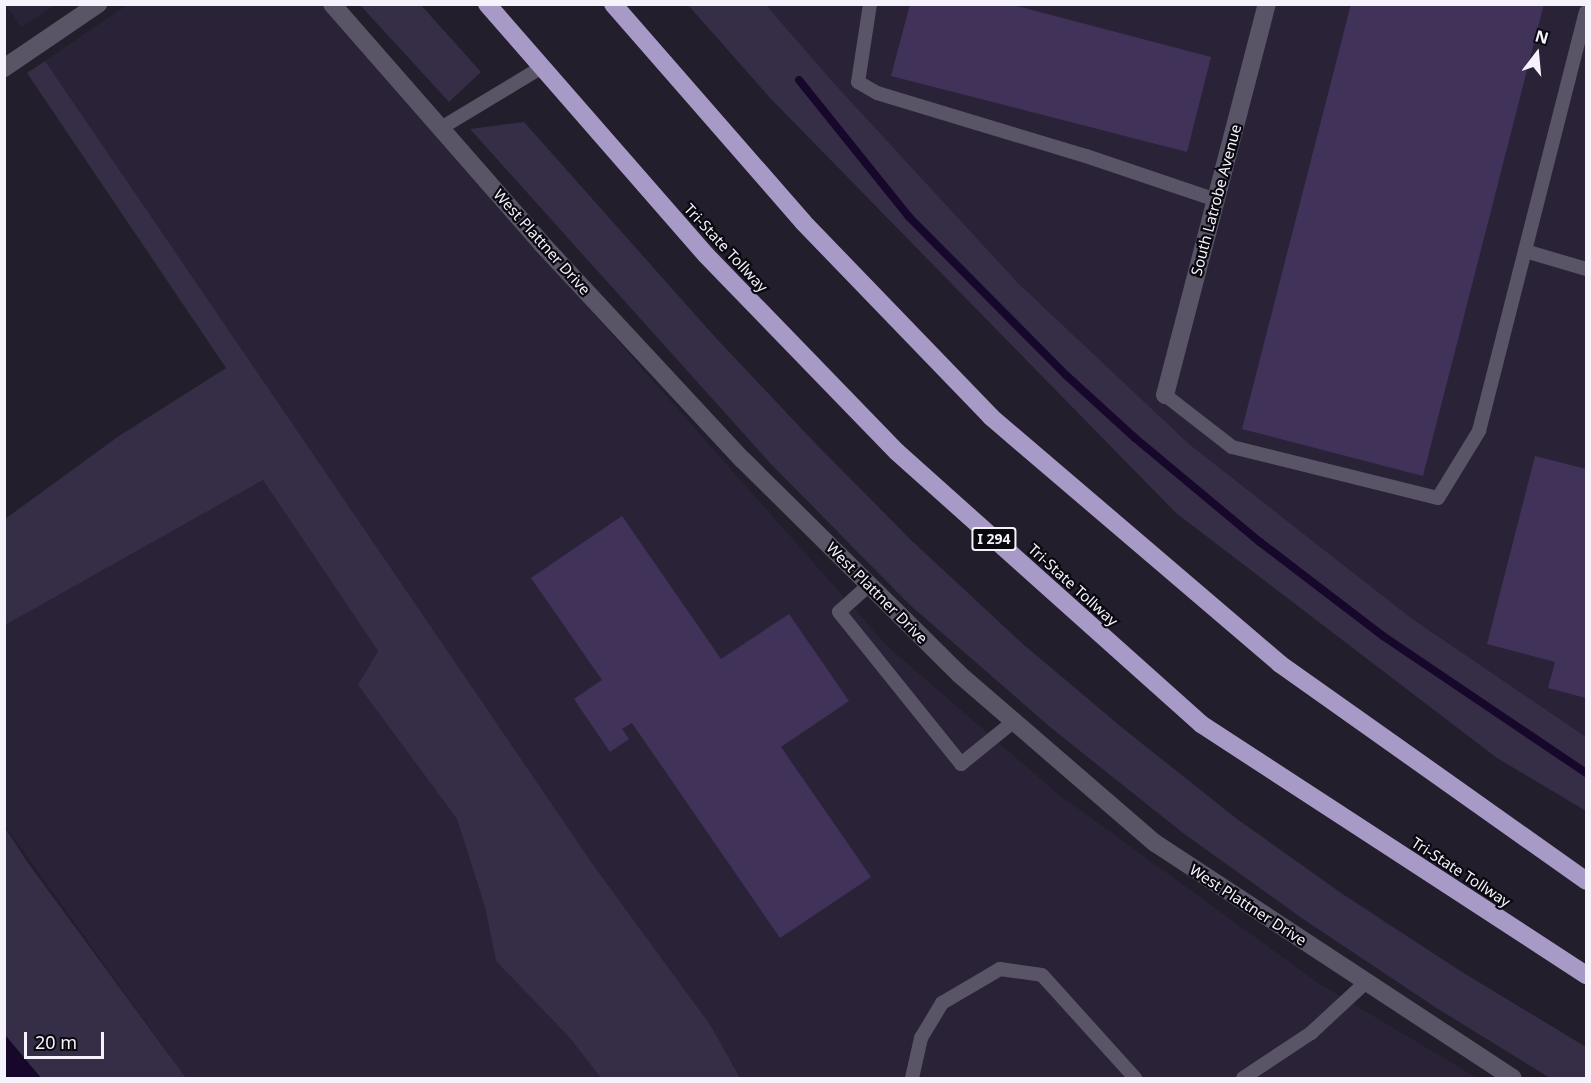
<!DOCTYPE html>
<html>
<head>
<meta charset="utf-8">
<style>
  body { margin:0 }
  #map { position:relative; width:1591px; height:1083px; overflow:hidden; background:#231e2c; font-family:"Noto Sans",sans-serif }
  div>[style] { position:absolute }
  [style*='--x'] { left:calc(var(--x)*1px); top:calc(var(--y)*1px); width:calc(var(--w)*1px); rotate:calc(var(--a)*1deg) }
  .built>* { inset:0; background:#2a2338 }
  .green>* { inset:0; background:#362d47 }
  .water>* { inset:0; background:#17082b }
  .stream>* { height:8px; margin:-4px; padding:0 4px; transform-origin:4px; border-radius:4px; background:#17082b }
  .building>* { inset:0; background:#403259 }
  .service>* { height:14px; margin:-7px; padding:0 7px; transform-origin:7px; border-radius:7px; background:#595466 }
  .minor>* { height:18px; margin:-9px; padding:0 9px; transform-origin:9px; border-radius:9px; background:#595466 }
  .motorway>* { height:18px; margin:-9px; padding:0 9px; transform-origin:9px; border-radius:9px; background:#a89ac7 }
  span { translate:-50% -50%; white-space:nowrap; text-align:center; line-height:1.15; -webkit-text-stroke:4.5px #0b0910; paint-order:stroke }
  .shield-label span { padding:2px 4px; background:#0b0910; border:2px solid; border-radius:4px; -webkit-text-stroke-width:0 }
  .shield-label { font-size:14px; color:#f5f2fc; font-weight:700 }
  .street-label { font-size:15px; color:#f5f2fc }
  .frame { position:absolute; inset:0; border:6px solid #f5f2fc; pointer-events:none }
  .north { position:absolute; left:1507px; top:24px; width:60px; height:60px; -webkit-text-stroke:4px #0b0910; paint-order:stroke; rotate:16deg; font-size:16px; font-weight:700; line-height:24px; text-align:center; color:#f5f2fc }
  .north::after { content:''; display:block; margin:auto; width:21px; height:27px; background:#f5f2fc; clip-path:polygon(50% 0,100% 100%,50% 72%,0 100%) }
  .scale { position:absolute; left:24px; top:1032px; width:80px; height:27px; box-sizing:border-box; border:3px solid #f5f2fc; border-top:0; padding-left:8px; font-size:18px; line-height:21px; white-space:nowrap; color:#f5f2fc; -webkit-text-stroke:4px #0b0910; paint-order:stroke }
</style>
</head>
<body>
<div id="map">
  <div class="built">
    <i style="clip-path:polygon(5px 5px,55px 5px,22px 27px)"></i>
    <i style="clip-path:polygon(127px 5px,321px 5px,887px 646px,1058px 794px,1318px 983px,1477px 1078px,740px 1078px,711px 1026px,594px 866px,45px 61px)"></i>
    <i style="clip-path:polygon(766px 5px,1586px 5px,1586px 737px,1411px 618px,1189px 444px,1018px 283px,832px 81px)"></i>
    <i style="clip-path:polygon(263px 480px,378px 651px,358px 685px,457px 819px,485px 907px,496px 961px,569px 1037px,601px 1078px,186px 1078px,5px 826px,4px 625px)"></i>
  </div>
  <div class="green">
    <i style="clip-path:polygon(360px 5px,421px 5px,481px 72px,449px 102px)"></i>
    <i style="clip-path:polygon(688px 5px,766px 5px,832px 81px,1018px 283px,1189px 444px,1411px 618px,1586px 737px,1586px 811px,1497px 758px,1176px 513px,771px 99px)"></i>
    <i style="clip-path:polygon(45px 61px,594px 866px,711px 1026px,740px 1078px,601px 1078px,569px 1037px,496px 961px,485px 907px,457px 819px,358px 685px,378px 651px,263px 480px,5px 625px,5px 519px,119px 436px,226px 368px,27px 73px)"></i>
    <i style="clip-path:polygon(524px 122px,715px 337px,815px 443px,912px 541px,1024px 645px,1125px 730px,1237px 819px,1344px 895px,1462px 972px,1586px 1047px,1586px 1078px,1550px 1078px,1435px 1007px,1303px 919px,1183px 833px,1050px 727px,910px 605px,770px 463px,470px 129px)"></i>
    <i style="clip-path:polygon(4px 826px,28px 863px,186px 1078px,41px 1078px,5px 1035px)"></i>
  </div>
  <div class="water">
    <i style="clip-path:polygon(4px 1035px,5px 1035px,41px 1078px,5px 1078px)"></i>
  </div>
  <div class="stream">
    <i style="--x:799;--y:80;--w:176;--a:51.2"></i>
    <i style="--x:909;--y:217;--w:224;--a:45.2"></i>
    <i style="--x:1067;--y:376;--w:92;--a:42.4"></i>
    <i style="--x:1135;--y:438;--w:163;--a:39.8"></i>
    <i style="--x:1260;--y:542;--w:155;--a:37.4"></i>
    <i style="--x:1383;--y:636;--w:245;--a:34"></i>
  </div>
  <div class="building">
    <i style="clip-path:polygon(910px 4px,1009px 4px,1211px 57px,1187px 152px,891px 76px)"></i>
    <i style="clip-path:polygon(1351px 4px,1544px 4px,1423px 476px,1242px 429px)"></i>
    <i style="clip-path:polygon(1535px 456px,1586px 469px,1586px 698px,1548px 688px,1555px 662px,1487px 644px)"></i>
    <i style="clip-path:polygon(622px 516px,721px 659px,789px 614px,849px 701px,781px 747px,871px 877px,780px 938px,632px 723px,622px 729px,629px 739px,610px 752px,574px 699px,602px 680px,531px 578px)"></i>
  </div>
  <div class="service">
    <i style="--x:870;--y:4;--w:79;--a:98.7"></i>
    <i style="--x:858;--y:82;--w:22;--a:30"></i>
    <i style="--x:877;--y:93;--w:218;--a:16.8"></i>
    <i style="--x:1086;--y:156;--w:137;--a:18.7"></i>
    <i style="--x:441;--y:128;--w:118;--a:-31.1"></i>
    <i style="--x:1525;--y:251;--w:64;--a:16.4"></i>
    <i style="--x:1165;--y:395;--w:85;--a:37.8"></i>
    <i style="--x:1232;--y:447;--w:212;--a:13.9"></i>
    <i style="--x:1438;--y:498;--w:79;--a:-58.5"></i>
    <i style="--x:1479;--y:431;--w:432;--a:-75.7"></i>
    <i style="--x:869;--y:585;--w:40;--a:138"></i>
    <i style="--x:839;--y:612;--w:195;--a:51.2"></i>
    <i style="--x:961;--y:764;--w:67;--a:-38.9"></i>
    <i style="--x:912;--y:1078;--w:41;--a:-77.3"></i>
    <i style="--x:921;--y:1038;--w:41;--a:-59"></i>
    <i style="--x:942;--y:1003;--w:67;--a:-30.4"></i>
    <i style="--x:1000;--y:969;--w:42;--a:8.1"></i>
    <i style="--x:1042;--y:975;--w:139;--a:47.9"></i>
    <i style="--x:1243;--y:1078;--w:82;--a:-33.5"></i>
    <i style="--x:1311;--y:1033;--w:75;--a:-42.8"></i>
  </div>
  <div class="minor">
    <i style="--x:332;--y:4;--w:317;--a:48.8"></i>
    <i style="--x:541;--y:243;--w:296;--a:47.1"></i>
    <i style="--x:743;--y:460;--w:304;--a:44.7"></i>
    <i style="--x:959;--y:674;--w:259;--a:40.8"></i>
    <i style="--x:1155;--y:843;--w:428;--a:33.3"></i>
    <i style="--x:4;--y:68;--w:114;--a:-34.2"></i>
    <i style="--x:1165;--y:395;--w:404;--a:-75.4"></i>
  </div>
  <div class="motorway">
    <i style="--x:487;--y:4;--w:333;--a:48.9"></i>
    <i style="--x:706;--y:255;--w:274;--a:45.9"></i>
    <i style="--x:897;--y:452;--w:408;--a:41.8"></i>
    <i style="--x:1201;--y:724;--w:460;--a:33.1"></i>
    <i style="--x:613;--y:4;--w:289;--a:48.9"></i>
    <i style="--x:803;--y:222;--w:271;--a:46"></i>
    <i style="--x:991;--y:417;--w:380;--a:40.5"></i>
    <i style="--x:1280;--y:664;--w:375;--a:35.3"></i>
  </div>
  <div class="shield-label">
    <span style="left:994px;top:539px">I 294</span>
  </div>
  <div class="street-label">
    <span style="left:1216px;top:200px;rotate:-75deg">South Latrobe Avenue</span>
    <span style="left:542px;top:242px;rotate:48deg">West Plattner Drive</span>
    <span style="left:726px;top:248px;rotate:47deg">Tri-State Tollway</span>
    <span style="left:1073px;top:585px;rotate:42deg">Tri-State Tollway</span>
    <span style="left:877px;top:593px;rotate:45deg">West Plattner Drive</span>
    <span style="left:1461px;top:872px;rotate:33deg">Tri-State Tollway</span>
    <span style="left:1248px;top:905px;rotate:33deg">West Plattner Drive</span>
  </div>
  <div class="frame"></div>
  <div class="north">N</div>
  <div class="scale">20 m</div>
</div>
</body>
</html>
